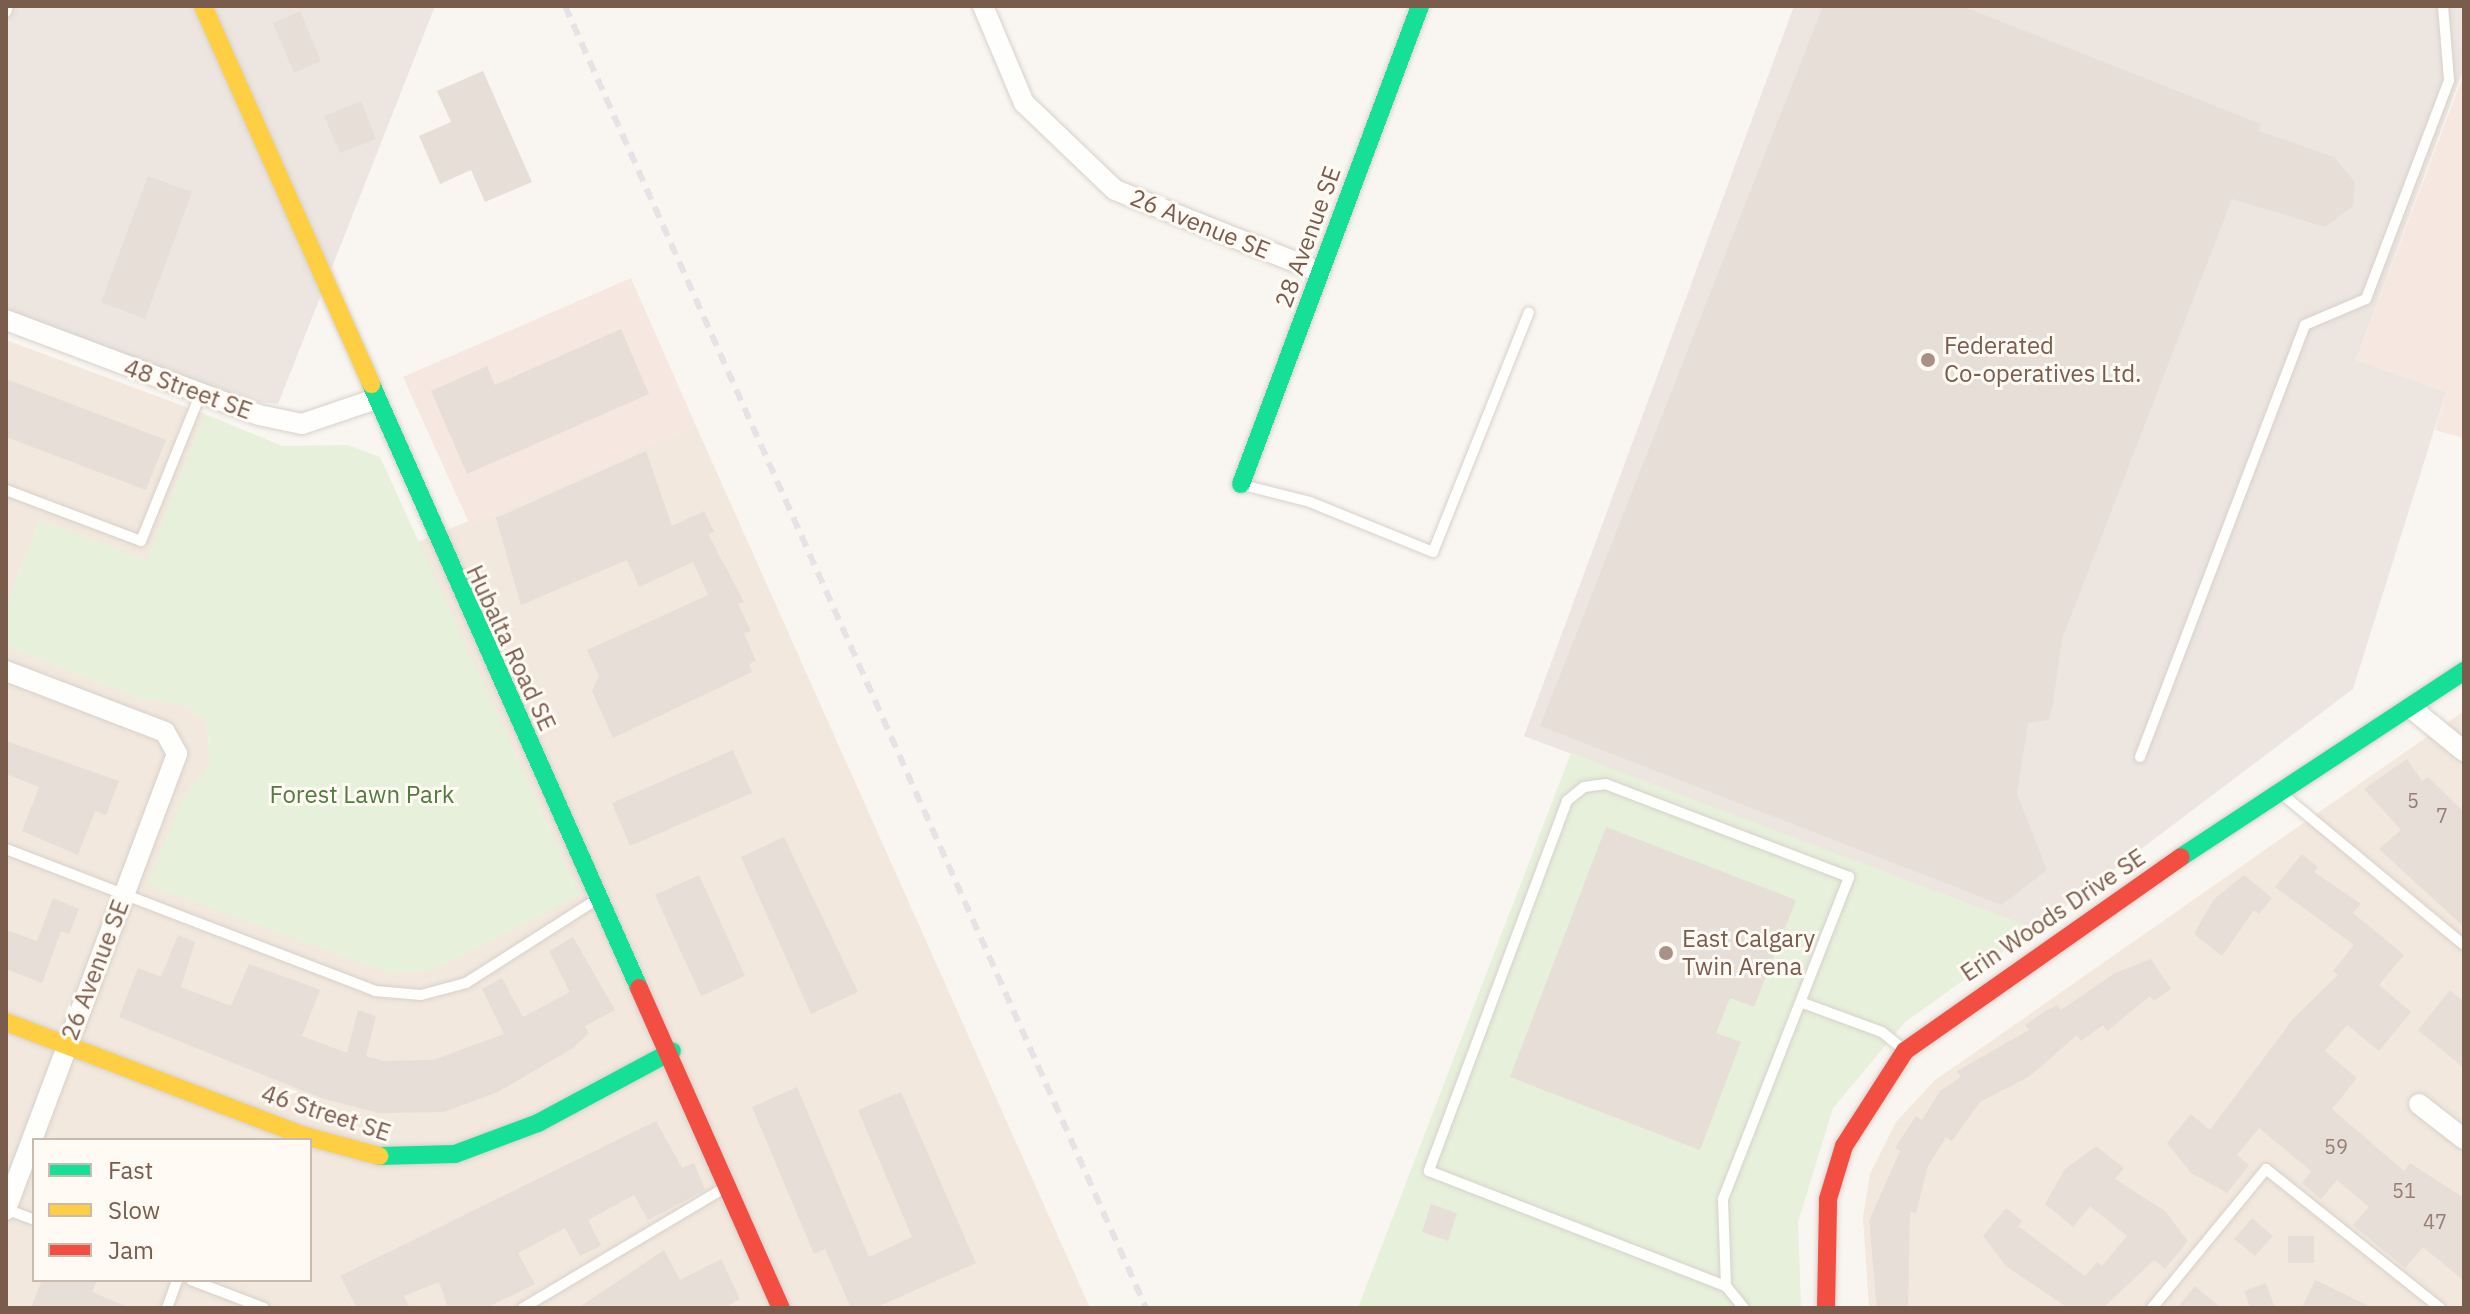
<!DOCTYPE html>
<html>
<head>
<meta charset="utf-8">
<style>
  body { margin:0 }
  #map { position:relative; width:2470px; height:1314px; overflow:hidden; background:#f9f5f0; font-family:"IBM Plex Sans",sans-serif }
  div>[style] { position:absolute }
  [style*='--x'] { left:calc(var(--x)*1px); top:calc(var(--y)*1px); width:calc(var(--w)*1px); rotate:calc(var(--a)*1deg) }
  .residential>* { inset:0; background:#f2e8de }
  .commercial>* { inset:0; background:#f6e8e1 }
  .industrial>* { inset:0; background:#ede5e0 }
  .green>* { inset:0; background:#e7f0db }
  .building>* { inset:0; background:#e6ded7 }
  .roads { filter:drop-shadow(0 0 2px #d7d1cb) drop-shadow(0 0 2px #d7d1cb) }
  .lane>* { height:10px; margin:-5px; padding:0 5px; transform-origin:5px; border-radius:5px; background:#fefefd }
  .street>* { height:20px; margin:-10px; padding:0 10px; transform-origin:10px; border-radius:10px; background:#fefefd }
  .fast>* { height:18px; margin:-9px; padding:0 9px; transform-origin:9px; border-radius:9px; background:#16e098 }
  .slow>* { height:18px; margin:-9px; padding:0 9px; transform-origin:9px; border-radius:9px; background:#ffcf43 }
  .jam>* { height:18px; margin:-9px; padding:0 9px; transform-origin:9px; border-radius:9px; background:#f24e42 }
  .rail>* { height:6px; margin-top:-3px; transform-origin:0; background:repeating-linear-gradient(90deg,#e6e3e7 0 12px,transparent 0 20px) }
  .dots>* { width:22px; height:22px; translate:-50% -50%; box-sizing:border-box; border:4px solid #fffaf3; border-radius:50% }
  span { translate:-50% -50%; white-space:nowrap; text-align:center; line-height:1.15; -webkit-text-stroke:6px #fffaf3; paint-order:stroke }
  .number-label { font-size:20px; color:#977e72 }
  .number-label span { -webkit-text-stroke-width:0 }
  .street-label { font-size:24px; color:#7a5c4d }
  .poi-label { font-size:24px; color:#7a5c4d }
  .left { translate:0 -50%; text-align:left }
  .park-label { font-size:24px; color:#537a41 }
  .frame { position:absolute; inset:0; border:8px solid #7a5c4d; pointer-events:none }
  .legend { position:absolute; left:32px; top:1138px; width:280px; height:144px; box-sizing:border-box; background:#fffaf3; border:2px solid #cabbb1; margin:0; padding:10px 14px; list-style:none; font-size:24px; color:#7a5c4d }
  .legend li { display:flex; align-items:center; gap:16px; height:40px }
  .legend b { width:40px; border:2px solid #cabbb1 }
</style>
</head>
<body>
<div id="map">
  <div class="residential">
    <i style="clip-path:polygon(6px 340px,205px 414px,147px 561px,40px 520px,6px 607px)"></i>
    <i style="clip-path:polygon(evenodd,696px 426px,1090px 1308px,6px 1308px,6px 646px,136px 697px,185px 705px,207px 723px,210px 764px,182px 800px,579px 895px,418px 542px,696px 426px,34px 1140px,310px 1140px,310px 1280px,34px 1280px,34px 1140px)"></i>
    <i style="clip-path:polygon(2464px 711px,2464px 1308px,1869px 1308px,1863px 1217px,1870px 1174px,1896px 1122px,1934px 1081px)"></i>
  </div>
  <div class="commercial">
    <i style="clip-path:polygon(2464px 73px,2464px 438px,2435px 430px,2446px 392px,2356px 360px)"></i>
    <i style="clip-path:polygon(631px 278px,696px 426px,470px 525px,403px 377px)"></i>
  </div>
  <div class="industrial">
    <i style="clip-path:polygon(6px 6px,435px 6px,278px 404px,200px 395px,6px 309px)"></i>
    <i style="clip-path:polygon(1794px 6px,2464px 6px,2464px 68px,2356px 360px,2446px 392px,2353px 689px,2035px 929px,1524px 736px)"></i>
  </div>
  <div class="green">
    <i style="clip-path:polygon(205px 414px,282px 446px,347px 445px,380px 457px,580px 895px,433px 970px,392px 974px,147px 885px,182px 800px,210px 764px,207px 723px,185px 705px,136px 697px,6px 646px,6px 607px,40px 520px,147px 560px)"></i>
    <i style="clip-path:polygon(1571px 753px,2035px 929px,1905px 1022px,1833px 1108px,1798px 1222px,1801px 1308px,1358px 1308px)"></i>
  </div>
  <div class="building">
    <i style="clip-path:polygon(1823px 6px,1962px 6px,2261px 124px,2259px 131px,2334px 157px,2355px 182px,2353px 206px,2325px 227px,2232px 199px,2062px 639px,2052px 709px,2048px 720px,2028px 723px,2017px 794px,2047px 870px,2002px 905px,1540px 726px)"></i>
    <i style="clip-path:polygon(300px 11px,321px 61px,294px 73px,273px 23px)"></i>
    <i style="clip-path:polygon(483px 71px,532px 182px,485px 202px,471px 170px,440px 184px,419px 136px,451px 122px,437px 91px)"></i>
    <i style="clip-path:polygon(361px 101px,376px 139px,340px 153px,324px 116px)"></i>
    <i style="clip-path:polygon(148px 176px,192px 192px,145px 319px,101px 302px)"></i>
    <i style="clip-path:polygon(621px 329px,649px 394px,467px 474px,431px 391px,487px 366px,495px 385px)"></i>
    <i style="clip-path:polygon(6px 379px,166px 440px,146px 490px,6px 437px)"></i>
    <i style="clip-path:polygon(646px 451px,672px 526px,704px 511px,714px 532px,708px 534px,744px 602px,738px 604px,751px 631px,744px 633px,756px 661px,749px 664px,752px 672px,613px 738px,592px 691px,599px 676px,587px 650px,708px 595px,693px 562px,639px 587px,627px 560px,521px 605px,496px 518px)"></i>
    <i style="clip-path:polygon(6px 741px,119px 781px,106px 815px,95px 811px,78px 855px,22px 831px,39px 787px,6px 774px)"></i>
    <i style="clip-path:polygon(733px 750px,752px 793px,630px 846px,612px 803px)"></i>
    <i style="clip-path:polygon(2407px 759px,2422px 781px,2428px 777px,2464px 812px,2464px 927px,2379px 849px,2401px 830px,2364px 789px)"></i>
    <i style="clip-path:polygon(1606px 827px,1796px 900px,1754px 1007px,1730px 998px,1716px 1033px,1741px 1042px,1700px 1150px,1510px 1077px)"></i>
    <i style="clip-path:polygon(784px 837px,858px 992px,811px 1014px,741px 857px)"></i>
    <i style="clip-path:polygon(2302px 854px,2318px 867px,2314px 872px,2361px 904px,2353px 913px,2404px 955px,2379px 985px,2411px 1012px,2379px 1051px,2347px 1025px,2325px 1051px,2357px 1078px,2332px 1109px,2404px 1171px,2410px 1163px,2464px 1198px,2464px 1281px,2423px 1247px,2405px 1268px,2353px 1225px,2369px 1207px,2337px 1180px,2321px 1199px,2302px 1183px,2311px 1171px,2259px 1128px,2237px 1155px,2249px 1165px,2227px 1193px,2191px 1173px,2167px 1143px,2191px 1114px,2210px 1130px,2293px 1019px,2338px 975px,2333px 971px,2354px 945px,2275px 887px)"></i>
    <i style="clip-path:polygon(699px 875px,745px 976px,701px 996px,655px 895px)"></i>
    <i style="clip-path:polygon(2244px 875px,2272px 898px,2259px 914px,2254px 910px,2222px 956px,2194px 934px,2214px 899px)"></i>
    <i style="clip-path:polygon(53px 898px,79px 909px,69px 934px,61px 931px,42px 983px,6px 969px,6px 930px,37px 941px)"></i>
    <i style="clip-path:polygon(178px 935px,195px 942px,181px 987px,231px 1006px,249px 964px,302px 983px,320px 990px,302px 1036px,347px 1053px,358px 1010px,376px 1016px,366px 1056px,384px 1061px,433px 1060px,504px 1034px,482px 989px,502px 978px,523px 1017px,570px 992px,549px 951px,573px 937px,615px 1010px,585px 1026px,589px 1033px,573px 1048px,498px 1092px,444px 1112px,378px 1113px,321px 1098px,119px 1017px,138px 968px,161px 977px)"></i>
    <i style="clip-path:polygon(2151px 959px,2171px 989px,2154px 1001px,2150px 996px,2107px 1031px,2103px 1025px,2081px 1041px,2077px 1035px,2030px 1076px,1980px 1102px,1952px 1141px,1946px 1137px,1928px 1166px,1916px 1213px,1910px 1212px,1908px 1308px,1877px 1308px,1869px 1221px,1900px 1151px,1895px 1148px,1916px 1116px,1922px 1120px,1940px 1091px,1961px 1077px,1957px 1071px,2029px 1030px,2025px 1025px,2042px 1013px,2057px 1005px,2061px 1010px,2115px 973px)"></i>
    <i style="clip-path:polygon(2450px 990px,2464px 1002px,2464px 1068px,2418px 1030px)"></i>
    <i style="clip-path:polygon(797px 1087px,869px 1257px,912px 1237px,858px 1110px,901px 1092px,976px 1263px,875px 1308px,851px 1308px,825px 1249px,814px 1254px,752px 1107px)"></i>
    <i style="clip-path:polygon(656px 1121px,682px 1168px,694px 1163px,705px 1190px,648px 1220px,634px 1195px,588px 1220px,601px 1246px,580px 1256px,565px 1228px,518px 1253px,535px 1284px,486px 1308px,448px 1308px,439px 1282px,404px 1296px,410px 1308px,357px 1308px,340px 1276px)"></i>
    <i style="clip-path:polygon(2096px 1146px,2124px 1168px,2115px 1179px,2165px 1211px,2188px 1241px,2165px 1269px,2154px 1260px,2103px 1308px,2068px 1308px,2006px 1266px,1983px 1236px,2006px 1208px,2022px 1221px,2018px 1226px,2085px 1276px,2097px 1262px,2102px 1266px,2127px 1236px,2090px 1206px,2073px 1227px,2045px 1204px,2065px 1169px)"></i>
    <i style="clip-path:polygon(1431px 1204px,1457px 1213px,1448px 1241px,1422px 1232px)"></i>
    <i style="clip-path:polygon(2252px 1218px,2273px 1236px,2255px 1256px,2234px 1239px)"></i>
    <i style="clip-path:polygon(2288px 1236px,2314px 1236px,2314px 1263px,2288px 1263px)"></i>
    <i style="clip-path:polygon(664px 1250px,680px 1280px,721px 1259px,740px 1299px,724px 1308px,578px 1308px)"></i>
    <i style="clip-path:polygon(42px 1280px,97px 1280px,92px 1292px,130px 1308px,31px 1308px)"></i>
    <i style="clip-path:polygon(2315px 1280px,2336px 1290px,2373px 1308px,2302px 1308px)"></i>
    <i style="clip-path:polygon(2266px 1283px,2275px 1308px,2250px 1308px,2244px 1291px)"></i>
    <i style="clip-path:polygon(2195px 1286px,2221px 1308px,2177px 1308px)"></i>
  </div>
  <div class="roads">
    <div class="lane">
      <i style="--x:6;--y:12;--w:6;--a:-72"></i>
      <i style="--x:1243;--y:485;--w:69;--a:14.2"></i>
      <i style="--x:1310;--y:502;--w:133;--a:22.1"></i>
      <i style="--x:1433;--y:552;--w:258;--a:-68.2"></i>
      <i style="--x:6;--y:490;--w:144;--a:20.7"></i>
      <i style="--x:141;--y:541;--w:157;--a:-68"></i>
      <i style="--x:2140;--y:757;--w:462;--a:-69.1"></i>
      <i style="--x:2305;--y:325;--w:66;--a:-23.1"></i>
      <i style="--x:2366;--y:299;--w:234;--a:-69.2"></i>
      <i style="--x:2449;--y:80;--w:74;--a:-94.6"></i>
      <i style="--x:2282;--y:794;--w:236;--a:39.7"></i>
      <i style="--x:6;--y:849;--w:395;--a:21"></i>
      <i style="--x:375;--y:991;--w:46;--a:5"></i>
      <i style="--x:421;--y:995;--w:47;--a:-14.9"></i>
      <i style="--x:466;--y:983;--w:154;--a:-32.6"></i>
      <i style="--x:1803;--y:1003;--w:84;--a:20.2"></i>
      <i style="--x:1882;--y:1032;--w:28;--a:39"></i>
      <i style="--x:6;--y:1209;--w:30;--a:21"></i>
      <i style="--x:191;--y:1280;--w:78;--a:21"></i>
      <i style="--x:1726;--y:1286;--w:87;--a:-92"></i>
      <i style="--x:1723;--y:1199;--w:346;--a:-68.6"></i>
      <i style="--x:1849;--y:877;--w:260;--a:-159.1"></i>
      <i style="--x:1606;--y:784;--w:22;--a:172"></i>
      <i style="--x:1584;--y:787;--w:22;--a:141"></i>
      <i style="--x:1567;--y:801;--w:395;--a:110.5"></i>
      <i style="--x:1429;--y:1171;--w:318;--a:21.2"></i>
      <i style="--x:1726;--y:1286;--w:28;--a:51"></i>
      <i style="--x:167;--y:1308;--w:30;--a:-70"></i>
      <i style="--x:523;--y:1308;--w:234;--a:-30.8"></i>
      <i style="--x:2152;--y:1308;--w:180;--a:-50.6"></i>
      <i style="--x:2266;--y:1169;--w:223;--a:38.6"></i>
    </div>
    <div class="street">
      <i style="--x:983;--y:6;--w:105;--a:67.1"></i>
      <i style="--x:1024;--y:103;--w:126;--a:43.7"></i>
      <i style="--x:1115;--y:190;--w:221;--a:21.8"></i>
      <i style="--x:6;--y:320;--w:270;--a:20.6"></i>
      <i style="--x:259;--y:415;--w:44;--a:11.8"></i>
      <i style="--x:302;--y:424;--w:75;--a:-18.7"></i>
      <i style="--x:6;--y:671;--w:170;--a:21"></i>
      <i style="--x:165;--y:732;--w:25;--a:61"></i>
      <i style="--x:177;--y:754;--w:487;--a:110.6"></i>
      <i style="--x:2411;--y:708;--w:68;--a:39.1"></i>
      <i style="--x:2419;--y:1104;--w:57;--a:37.9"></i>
    </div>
    <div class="fast">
      <i style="--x:371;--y:384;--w:661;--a:66.07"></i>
      <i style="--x:1241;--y:484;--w:510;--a:-69.47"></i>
      <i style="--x:2181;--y:857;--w:339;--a:-33.3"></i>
      <i style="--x:379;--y:1156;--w:76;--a:-1.5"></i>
      <i style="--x:455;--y:1154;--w:89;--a:-20.5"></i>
      <i style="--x:538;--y:1123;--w:152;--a:-28.2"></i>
    </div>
    <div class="slow">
      <i style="--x:203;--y:6;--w:414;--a:66"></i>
      <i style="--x:6;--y:1022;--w:320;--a:20.9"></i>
      <i style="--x:305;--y:1136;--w:77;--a:15.1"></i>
    </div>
    <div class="jam">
      <i style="--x:639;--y:988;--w:350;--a:66.1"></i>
      <i style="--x:1826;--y:1308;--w:109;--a:-88.9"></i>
      <i style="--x:1828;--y:1199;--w:55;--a:-73.2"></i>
      <i style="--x:1844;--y:1146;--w:113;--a:-57.3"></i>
      <i style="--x:1905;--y:1051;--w:337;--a:-35.1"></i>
    </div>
  </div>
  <div class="rail">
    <i style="--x:565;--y:6;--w:1426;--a:65.95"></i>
  </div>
  <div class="dots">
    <i style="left:1928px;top:360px;background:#a69286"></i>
    <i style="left:1666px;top:953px;background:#a69286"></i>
  </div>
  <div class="number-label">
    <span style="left:2413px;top:800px">5</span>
    <span style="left:2442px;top:815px">7</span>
    <span style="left:2336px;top:1146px">59</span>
    <span style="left:2404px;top:1190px">51</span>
    <span style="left:2435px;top:1221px">47</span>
  </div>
  <div class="street-label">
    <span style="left:1200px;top:224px;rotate:22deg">26 Avenue SE</span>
    <span style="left:1308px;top:237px;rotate:-70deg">28 Avenue SE</span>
    <span style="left:188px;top:389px;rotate:20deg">48 Street SE</span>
    <span style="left:511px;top:648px;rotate:65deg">Hubalta Road SE</span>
    <span style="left:2053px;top:915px;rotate:-34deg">Erin Woods Drive SE</span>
    <span style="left:95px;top:970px;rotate:-69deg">26 Avenue SE</span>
    <span style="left:326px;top:1113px;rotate:18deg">46 Street SE</span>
  </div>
  <div class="poi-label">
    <span class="left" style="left:1944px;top:360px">Federated<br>Co-operatives Ltd.</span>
    <span class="left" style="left:1682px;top:953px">East Calgary<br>Twin Arena</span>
  </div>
  <div class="park-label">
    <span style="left:362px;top:795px">Forest Lawn Park</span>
  </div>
  <div class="frame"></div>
  <ul class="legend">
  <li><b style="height:10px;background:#16e098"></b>Fast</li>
  <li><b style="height:10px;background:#ffcf43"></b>Slow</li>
  <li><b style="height:10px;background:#f24e42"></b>Jam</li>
  </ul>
</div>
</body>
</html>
